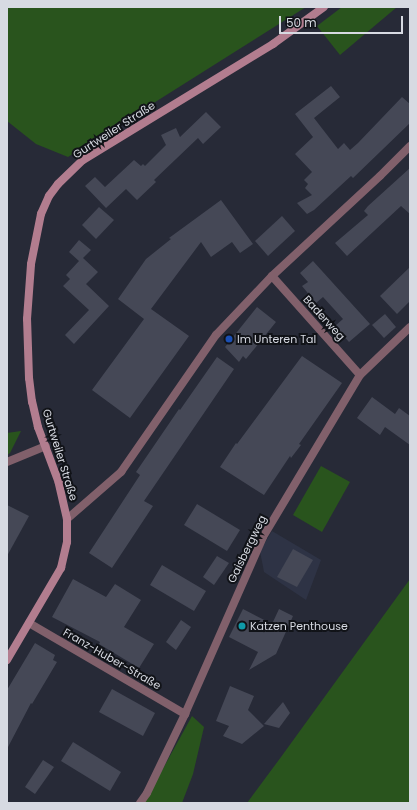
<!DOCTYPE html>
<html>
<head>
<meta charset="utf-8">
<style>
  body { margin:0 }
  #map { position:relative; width:417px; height:810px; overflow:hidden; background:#272a37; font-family:Poppins,sans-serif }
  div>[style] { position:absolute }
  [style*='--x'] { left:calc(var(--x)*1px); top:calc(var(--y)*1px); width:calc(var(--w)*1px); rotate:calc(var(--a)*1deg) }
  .built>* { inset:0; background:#2e3345 }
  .green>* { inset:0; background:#29541d }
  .building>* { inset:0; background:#454856 }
  .street>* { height:8px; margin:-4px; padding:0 4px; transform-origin:4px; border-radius:4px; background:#81606b }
  .secondary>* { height:8px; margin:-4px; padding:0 4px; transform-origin:4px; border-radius:4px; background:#b27d8f }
  .dots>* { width:11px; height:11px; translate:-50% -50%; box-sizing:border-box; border:2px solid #111318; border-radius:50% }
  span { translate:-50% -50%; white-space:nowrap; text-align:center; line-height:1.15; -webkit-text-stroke:4px #111318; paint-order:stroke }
  .street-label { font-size:11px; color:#d7dae2 }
  .poi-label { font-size:11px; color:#d7dae2 }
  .left { translate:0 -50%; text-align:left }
  .frame { position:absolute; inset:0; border:8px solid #d7dae2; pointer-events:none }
  .scale { position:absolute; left:279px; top:16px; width:124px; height:18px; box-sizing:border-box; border:2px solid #d7dae2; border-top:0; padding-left:5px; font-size:12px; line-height:14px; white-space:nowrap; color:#d7dae2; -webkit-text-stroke:3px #111318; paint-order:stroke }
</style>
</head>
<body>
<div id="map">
  <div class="built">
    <i style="clip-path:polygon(272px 531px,321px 560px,306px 600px,264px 572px,260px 551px)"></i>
  </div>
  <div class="green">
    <i style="clip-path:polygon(7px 7px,306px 7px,68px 157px,36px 144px,7px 121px)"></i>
    <i style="clip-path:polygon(342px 7px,397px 7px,340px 55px,317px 26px)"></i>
    <i style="clip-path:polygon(21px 431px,10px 453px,7px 455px,7px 433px)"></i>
    <i style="clip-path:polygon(321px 466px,350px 482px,322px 532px,293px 515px)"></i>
    <i style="clip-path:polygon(410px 579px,410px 803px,247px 803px,281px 757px)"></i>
    <i style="clip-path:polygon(192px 716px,204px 727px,193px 774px,182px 803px,144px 803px)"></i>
  </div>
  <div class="building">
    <i style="clip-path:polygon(331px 86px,340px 97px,314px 118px,338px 149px,344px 143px,350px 150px,358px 143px,402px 97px,410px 104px,410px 123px,353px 178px,351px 176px,314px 210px,307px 214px,297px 203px,312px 195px,305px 188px,308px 184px,304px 180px,312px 172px,295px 154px,313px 137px,295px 114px)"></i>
    <i style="clip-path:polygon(206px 112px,221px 127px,203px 144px,198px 138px,154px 180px,156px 182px,137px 200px,126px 189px,106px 208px,85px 186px,95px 177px,105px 187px,134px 160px,141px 166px,143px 164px,145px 166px,166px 145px,161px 135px,176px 128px,180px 137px)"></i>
    <i style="clip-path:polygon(410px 168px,410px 214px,401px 206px,347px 256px,335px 243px,368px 215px,364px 211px,368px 206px)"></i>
    <i style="clip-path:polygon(221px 200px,253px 244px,240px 253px,232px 242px,211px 257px,201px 242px,151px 309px,189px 336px,130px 418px,92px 390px,144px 319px,118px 299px,146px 259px,171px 239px,169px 238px)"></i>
    <i style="clip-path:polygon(99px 207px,114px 220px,96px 239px,82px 225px)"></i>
    <i style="clip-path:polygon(282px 216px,295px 231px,268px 256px,255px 241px)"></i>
    <i style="clip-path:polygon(79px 240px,91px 250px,83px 258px,98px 272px,86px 284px,109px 306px,74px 344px,65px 335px,89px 310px,63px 286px,70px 279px,66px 275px,79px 261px,69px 252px)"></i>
    <i style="clip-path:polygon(313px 261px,370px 324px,349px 342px,335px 326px,343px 319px,323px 297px,316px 303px,302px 286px,308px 282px,300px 273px)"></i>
    <i style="clip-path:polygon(410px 267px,410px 301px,397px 314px,380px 296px)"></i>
    <i style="clip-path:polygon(257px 307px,276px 322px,246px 359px,243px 356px,239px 362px,225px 347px)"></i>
    <i style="clip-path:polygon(385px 314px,396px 327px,384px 338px,372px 325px)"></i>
    <i style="clip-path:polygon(302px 356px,342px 383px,299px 444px,301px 445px,291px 458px,290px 456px,264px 495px,220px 467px,236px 443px,237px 444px)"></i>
    <i style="clip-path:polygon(217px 357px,234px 369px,144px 501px,153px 506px,112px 568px,89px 553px,140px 475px,136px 472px,179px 409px,180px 410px)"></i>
    <i style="clip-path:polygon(372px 397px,395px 414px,399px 408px,410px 416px,410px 445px,385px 427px,380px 435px,357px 418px)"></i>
    <i style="clip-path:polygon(197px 504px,240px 530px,227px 551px,184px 525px)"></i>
    <i style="clip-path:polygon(7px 505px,29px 516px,7px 556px)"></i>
    <i style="clip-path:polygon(293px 549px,313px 560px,297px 587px,277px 577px)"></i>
    <i style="clip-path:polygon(217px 556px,229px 563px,214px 585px,203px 577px)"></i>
    <i style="clip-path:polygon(162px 565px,206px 591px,194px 611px,150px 585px)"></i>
    <i style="clip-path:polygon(73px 579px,106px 597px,115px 584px,141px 600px,124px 627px,154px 644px,139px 668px,99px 644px,100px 642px,52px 617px)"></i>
    <i style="clip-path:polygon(243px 609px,272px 624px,279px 609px,293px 616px,276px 654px,249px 670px,258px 652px,229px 637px)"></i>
    <i style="clip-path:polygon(181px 620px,191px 627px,176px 650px,166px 642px)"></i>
    <i style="clip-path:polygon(35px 643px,55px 655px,53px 660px,57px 662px,32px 704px,31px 703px,7px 749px,7px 690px)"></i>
    <i style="clip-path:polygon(230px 686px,254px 696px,248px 710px,264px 726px,242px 744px,223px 736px,229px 726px,216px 721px)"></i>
    <i style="clip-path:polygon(112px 689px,155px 713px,143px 736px,99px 712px)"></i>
    <i style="clip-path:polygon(283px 702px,290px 713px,279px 728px,264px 724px)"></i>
    <i style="clip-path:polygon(73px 742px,121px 772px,110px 791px,61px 761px)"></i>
    <i style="clip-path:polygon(43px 760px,54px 767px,35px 794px,25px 787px)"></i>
  </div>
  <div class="street">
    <i style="--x:272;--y:276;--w:132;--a:48.4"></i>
    <i style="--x:7;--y:462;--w:42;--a:-22.3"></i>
    <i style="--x:67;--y:519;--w:72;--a:-41"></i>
    <i style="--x:121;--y:472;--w:167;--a:-55.3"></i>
    <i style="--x:216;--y:335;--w:81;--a:-46.5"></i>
    <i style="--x:272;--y:276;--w:147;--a:-42.8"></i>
    <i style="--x:380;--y:176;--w:42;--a:-45"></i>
    <i style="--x:29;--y:623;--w:181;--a:30.3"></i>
    <i style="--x:140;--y:803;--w:12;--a:-55"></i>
    <i style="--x:147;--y:793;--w:88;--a:-64.3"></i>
    <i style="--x:185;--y:714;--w:193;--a:-66.2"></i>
    <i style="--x:263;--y:537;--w:189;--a:-59.1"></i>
    <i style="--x:360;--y:375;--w:69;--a:-43.8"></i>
  </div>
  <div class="secondary">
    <i style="--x:7;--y:660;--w:107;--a:-59.6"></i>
    <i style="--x:61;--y:568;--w:27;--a:-77"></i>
    <i style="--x:67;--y:542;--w:23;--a:-90"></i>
    <i style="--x:67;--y:519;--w:37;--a:-103"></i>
    <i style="--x:59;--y:483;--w:60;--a:-110.6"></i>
    <i style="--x:38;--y:427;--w:26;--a:-103"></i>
    <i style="--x:32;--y:402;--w:24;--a:-97"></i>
    <i style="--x:29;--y:378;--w:59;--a:-91.9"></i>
    <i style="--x:27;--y:319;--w:55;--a:-85.8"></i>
    <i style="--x:31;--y:264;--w:51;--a:-78.7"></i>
    <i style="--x:41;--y:214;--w:20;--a:-66"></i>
    <i style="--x:49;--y:196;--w:15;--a:-53"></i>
    <i style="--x:58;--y:184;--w:35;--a:-44"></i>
    <i style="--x:83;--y:160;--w:223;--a:-31.4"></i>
    <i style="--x:273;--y:44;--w:63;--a:-36"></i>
  </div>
  <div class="dots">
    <i style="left:229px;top:339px;background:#1a4fb4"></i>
    <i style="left:242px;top:626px;background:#0f9aa8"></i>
  </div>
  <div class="street-label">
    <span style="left:114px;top:130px;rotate:-33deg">Gurtweiler Straße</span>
    <span style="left:324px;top:318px;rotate:48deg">Baderweg</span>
    <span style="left:60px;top:455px;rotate:73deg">Gurtweiler Straße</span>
    <span style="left:247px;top:549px;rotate:-64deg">Gaisbergweg</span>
    <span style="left:112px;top:659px;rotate:30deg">Franz-Huber-Straße</span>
  </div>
  <div class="poi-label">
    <span class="left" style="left:237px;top:339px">Im Unteren Tal</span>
    <span class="left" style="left:250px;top:626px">Katzen Penthouse</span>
  </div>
  <div class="frame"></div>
  <div class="scale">50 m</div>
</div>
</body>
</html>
